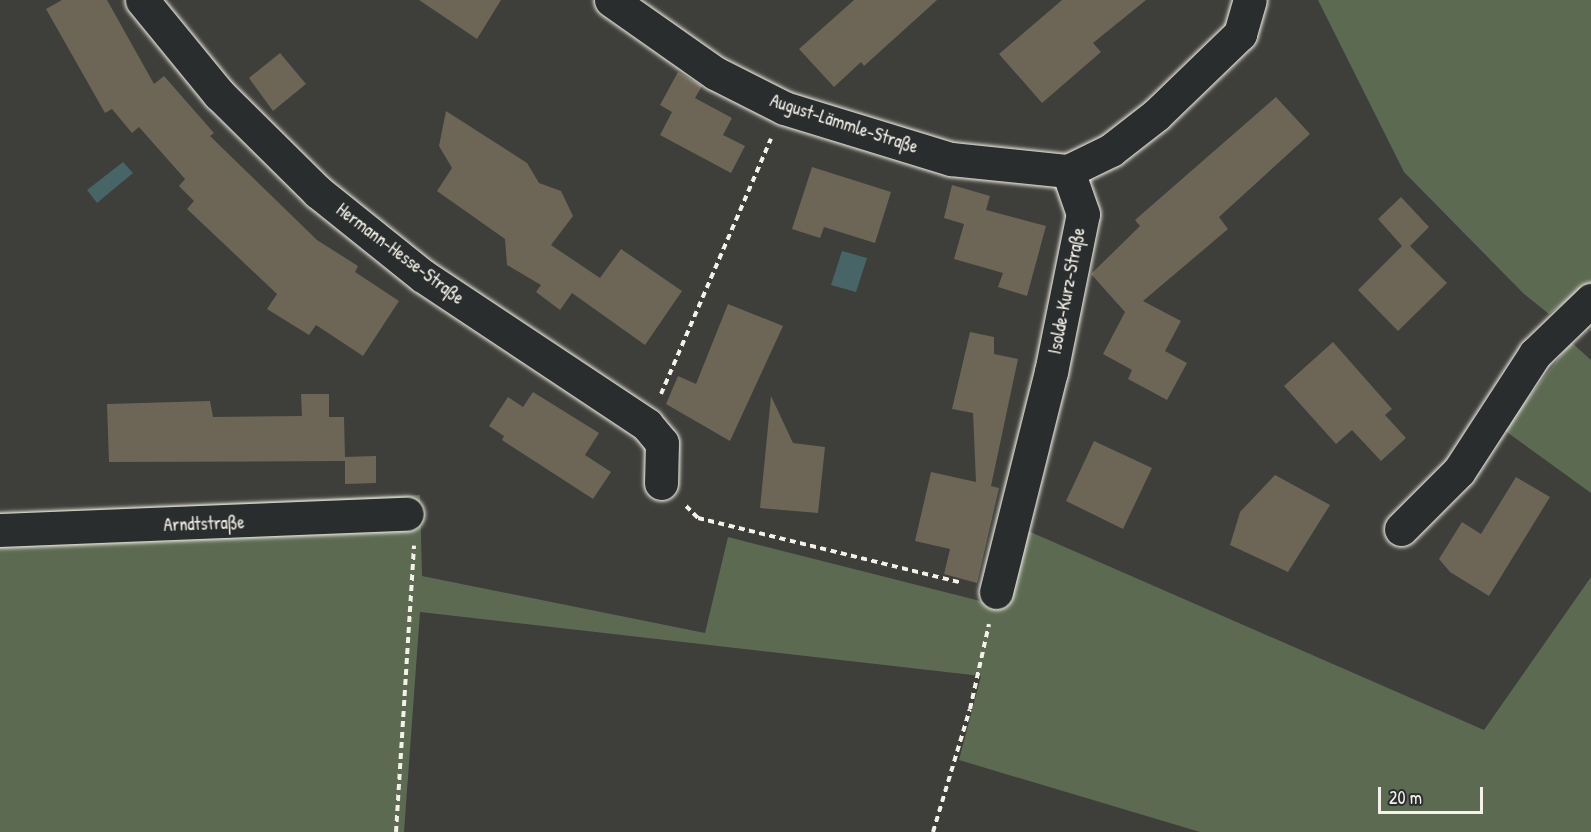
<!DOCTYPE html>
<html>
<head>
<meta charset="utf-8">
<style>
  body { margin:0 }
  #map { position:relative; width:1591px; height:832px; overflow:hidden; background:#3e3e3a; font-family:"Patrick Hand",sans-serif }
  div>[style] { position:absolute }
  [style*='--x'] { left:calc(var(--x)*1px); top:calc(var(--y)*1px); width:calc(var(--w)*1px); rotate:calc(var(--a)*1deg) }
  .green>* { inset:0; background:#5d6a52 }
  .water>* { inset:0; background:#476567 }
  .building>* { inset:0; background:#6d6656 }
  .path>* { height:4px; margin-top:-2px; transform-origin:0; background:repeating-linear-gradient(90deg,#f4f1e8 0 6px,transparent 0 10.5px) }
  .roads { filter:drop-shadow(0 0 2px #f4f1e8) drop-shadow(0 0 2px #f4f1e8) }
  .minor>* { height:33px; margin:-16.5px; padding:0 16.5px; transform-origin:16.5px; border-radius:16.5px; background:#2a2d2e }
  span { translate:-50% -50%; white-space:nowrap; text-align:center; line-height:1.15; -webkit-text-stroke:5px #2a2d2e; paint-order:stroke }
  .street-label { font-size:18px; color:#f4f1e8 }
  .scale { position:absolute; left:1378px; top:787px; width:105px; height:27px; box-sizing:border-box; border:3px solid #f4f1e8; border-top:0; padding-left:8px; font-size:18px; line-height:21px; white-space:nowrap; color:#f4f1e8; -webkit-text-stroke:4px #2a2d2e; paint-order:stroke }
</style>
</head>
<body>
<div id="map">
  <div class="green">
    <i style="clip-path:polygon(1318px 0,1591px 0,1591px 283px,1549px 314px,1524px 294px,1404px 172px)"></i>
    <i style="clip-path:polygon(1571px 342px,1591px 360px,1591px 493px,1504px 430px)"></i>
    <i style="clip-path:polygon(420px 495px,422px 576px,705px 633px,728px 537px,1000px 606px,1019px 527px,1484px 730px,1591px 577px,1591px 832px,1200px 832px,959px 760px,981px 676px,420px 612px,404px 832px,0 832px,0 513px)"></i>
  </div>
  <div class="water">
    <i style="clip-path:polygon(123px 162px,133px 173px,97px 203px,87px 190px)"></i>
    <i style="clip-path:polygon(842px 251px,867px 258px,856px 292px,831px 285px)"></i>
  </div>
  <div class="building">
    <i style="clip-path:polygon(62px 0,107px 0,154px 84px,164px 76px,214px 133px,210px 136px,317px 240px,358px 266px,355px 272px,399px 301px,363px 356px,316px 325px,309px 335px,267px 309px,277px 294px,187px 209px,194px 201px,179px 186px,185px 179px,139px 127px,132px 133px,112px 109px,105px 113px,46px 9px)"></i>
    <i style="clip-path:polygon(419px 0,501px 0,477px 39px)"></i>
    <i style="clip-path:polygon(854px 0,937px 0,864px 66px,861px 62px,834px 87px,799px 49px)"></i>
    <i style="clip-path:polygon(1062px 0,1146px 0,1093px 43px,1101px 52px,1042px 103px,999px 54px)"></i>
    <i style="clip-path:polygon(280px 53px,306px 84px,273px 111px,249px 78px)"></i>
    <i style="clip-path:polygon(678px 72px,702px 86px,695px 98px,732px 118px,723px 135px,745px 146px,731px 173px,660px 135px,672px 112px,660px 105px)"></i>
    <i style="clip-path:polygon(1276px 97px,1310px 134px,1219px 217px,1228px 229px,1143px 301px,1181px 321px,1165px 351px,1187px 363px,1167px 400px,1128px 379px,1132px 370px,1103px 354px,1125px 312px,1091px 274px,1140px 226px,1135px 220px)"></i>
    <i style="clip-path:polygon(446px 111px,527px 163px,539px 183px,561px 191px,573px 216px,551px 245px,600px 278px,621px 249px,682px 291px,645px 345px,572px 293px,560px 310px,536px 292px,541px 285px,507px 265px,505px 239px,437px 191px,452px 168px,439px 146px)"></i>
    <i style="clip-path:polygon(812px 167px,891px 192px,875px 243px,824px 227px,820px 238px,792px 229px)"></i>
    <i style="clip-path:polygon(952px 185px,990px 196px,986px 210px,1046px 226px,1027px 296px,998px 287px,1003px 273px,954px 259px,964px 224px,944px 218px)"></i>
    <i style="clip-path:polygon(1401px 197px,1429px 227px,1410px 246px,1447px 283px,1398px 331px,1358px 290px,1402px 246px,1378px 219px)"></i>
    <i style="clip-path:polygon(728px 304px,783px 326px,730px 441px,666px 404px,678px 376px,696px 384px)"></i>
    <i style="clip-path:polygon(970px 332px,994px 337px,994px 354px,1018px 359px,991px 486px,999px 488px,977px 583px,944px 574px,950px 549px,915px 541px,931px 472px,976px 482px,973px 413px,952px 409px)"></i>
    <i style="clip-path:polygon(1333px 342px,1392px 409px,1385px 415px,1406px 438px,1381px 461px,1352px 430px,1336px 444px,1284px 386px)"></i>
    <i style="clip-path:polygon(533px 392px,599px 433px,585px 455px,611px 472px,593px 499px,502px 440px,504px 436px,489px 426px,508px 397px,523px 407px)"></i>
    <i style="clip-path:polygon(301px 394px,329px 394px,329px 417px,344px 417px,345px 457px,376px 456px,376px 483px,345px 484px,345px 461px,109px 462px,107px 404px,210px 401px,213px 417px,302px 416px)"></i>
    <i style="clip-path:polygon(771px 396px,793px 443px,825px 447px,818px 513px,760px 508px)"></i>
    <i style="clip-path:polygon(1094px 441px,1152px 468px,1123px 529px,1066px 501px)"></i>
    <i style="clip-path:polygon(1275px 475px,1330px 505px,1288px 572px,1230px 545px,1240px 512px)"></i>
    <i style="clip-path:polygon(1516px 477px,1550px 497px,1489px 596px,1450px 572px,1439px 559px,1462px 522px,1481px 534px)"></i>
  </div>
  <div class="path">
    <i style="--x:661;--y:394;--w:278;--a:-66.7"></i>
    <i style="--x:686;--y:506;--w:17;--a:45"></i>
    <i style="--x:698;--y:518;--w:272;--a:13.8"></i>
    <i style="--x:396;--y:832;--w:287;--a:-86.4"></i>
    <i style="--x:933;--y:832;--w:128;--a:-73.3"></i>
    <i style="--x:970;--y:709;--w:87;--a:-77.4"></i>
  </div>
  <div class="roads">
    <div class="minor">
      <i style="--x:142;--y:0;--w:122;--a:50.7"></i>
      <i style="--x:219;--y:94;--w:139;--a:44.7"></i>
      <i style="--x:318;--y:192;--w:134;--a:38.7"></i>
      <i style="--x:423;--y:276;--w:269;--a:33.6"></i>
      <i style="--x:647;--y:425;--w:23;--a:50"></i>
      <i style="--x:662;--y:443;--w:40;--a:91.4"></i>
      <i style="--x:611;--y:0;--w:127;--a:35.1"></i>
      <i style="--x:715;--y:73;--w:77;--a:26.9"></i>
      <i style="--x:784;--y:108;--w:175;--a:17"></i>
      <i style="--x:951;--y:159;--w:118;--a:5.9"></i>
      <i style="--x:1068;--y:171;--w:48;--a:-26"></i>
      <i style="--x:1111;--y:150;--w:57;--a:-37.9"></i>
      <i style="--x:1156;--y:115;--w:117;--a:-44"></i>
      <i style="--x:1240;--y:34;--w:35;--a:-74"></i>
      <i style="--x:1401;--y:529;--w:82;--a:-45"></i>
      <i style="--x:1459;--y:471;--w:140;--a:-57"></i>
      <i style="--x:1535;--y:354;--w:78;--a:-44"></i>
      <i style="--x:0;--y:530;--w:407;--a:-2.3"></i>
      <i style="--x:996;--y:592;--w:227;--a:-76"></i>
      <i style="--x:1051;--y:372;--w:161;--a:-78.6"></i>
      <i style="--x:1083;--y:214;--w:46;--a:-109.2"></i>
    </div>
  </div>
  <div class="street-label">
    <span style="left:844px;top:124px;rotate:18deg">August-Lämmle-Straße</span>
    <span style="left:400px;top:254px;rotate:37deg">Hermann-Hesse-Straße</span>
    <span style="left:1067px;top:291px;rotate:-79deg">Isolde-Kurz-Straße</span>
    <span style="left:204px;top:524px;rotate:-2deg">Arndtstraße</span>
  </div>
  <div class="scale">20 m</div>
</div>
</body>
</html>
